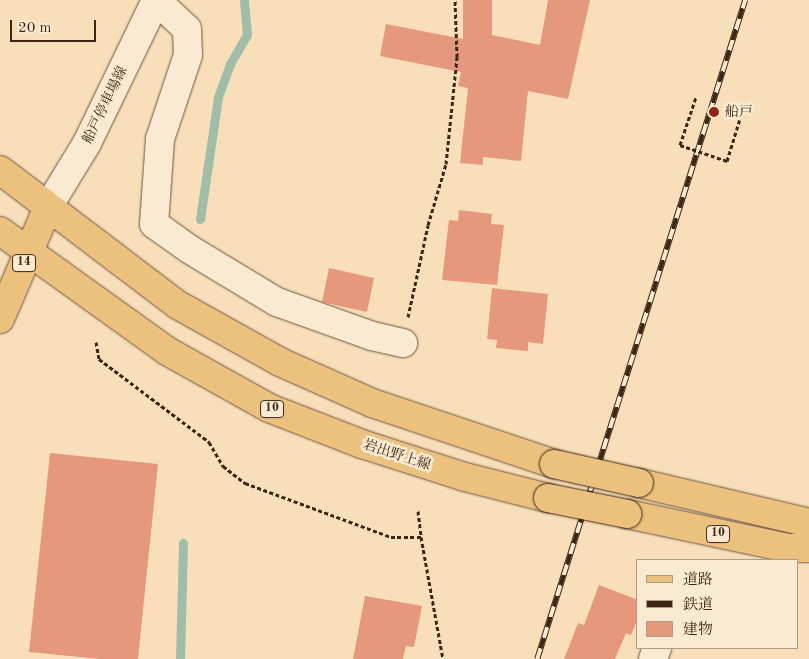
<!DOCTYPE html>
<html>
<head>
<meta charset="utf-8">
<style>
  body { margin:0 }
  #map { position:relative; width:809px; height:659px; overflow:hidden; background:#f8dfba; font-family:"Old Standard TT","Noto Serif JP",serif }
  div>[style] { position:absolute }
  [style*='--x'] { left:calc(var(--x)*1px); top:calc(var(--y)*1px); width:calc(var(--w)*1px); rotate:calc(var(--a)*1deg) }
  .stream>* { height:9px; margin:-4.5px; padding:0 4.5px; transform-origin:4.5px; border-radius:4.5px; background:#9fbda9 }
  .building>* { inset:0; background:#e6987d }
  .path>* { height:3px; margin-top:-1.5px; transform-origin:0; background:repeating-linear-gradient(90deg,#3d2714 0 4px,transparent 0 6.5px) }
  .roads { filter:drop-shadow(0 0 1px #6c553e) drop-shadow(0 0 1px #6c553e) }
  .street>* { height:28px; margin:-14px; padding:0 14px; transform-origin:14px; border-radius:14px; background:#faead2 }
  .secondary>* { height:28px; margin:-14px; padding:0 14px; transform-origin:14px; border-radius:14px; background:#faead2 }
  .primary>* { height:28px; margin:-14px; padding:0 14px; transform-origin:14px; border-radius:14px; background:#ecc07d }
  .rail>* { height:5.5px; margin-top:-2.75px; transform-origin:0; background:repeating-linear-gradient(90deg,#faead2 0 11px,#3d2714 0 22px); box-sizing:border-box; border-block:1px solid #3d2714 }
  .path-bridge>* { height:3px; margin-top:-1.5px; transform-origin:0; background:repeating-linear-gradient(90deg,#3d2714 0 4px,transparent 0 6.5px) }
  .bridges { filter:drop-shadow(0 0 1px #3d2714) drop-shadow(0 0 1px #3d2714) }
  .primary-bridge>* { height:28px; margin:-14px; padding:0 14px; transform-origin:14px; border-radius:14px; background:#ecc07d }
  .dots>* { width:14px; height:14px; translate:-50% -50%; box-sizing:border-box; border:2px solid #faead2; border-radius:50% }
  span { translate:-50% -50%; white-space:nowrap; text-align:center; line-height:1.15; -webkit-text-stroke:5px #faead2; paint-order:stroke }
  .shield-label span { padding:1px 4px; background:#faead2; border:1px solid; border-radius:4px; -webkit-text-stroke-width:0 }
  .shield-label { font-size:12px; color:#3d2714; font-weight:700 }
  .street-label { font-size:14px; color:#3d2714 }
  .poi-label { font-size:14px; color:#3d2714 }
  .left { translate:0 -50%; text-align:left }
  .legend { position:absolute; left:636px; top:559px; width:162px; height:90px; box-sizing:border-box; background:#faead2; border:1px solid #ae9c86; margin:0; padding:6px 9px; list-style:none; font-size:15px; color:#3d2714 }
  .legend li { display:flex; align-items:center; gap:10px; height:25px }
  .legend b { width:25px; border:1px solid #ae9c86 }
  .scale { position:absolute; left:10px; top:20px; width:86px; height:22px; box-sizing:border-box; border:2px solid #3d2714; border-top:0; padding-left:6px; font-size:15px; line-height:18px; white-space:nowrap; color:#3d2714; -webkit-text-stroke:4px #faead2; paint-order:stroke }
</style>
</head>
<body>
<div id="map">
  <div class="stream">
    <i style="--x:200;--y:219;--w:123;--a:-81.6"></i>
    <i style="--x:218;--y:97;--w:35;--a:-70"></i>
    <i style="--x:230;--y:64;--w:34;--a:-60"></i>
    <i style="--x:247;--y:35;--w:35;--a:-95"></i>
    <i style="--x:180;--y:659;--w:116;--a:-88.5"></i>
  </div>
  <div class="building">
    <i style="clip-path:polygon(463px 0,492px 0,492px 35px,540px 45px,548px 0,590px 0,568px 99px,528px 91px,521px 161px,483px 157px,483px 165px,460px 163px,468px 88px,458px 86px,461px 72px,380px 56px,386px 24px,463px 39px)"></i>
    <i style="clip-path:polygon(459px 210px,492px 214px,491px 224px,504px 225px,497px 285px,442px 280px,449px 220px,458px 221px)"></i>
    <i style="clip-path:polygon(329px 268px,374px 278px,367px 312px,322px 302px)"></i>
    <i style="clip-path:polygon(492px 288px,548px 294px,543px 344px,528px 342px,528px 351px,496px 348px,497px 340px,487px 339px)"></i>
    <i style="clip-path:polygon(50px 453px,158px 464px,138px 659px,100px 659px,29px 652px)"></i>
    <i style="clip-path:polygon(599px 585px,638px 600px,638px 618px,631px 635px,626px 633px,615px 659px,564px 659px,578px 623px,584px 625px)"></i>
    <i style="clip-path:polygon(365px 596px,422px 606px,414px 647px,406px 646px,403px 659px,353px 659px)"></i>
  </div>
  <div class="path">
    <i style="--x:680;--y:145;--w:51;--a:-71.6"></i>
    <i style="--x:727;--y:161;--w:51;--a:-73"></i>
    <i style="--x:408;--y:317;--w:94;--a:-77.7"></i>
    <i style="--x:428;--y:225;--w:64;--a:-73.6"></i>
    <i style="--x:446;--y:164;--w:108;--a:-84.1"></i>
    <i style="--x:457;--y:57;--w:57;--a:-92"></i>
    <i style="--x:96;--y:342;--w:17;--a:80"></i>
    <i style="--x:99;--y:359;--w:138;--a:37"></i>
    <i style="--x:209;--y:442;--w:28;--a:60"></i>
    <i style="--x:223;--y:466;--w:28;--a:38"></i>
    <i style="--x:245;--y:483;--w:156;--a:20.3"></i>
    <i style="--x:391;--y:537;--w:30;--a:0"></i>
    <i style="--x:421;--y:537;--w:124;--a:79.8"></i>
    <i style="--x:418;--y:511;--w:26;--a:83"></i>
  </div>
  <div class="roads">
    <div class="street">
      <i style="--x:156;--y:0;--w:42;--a:43.1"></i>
      <i style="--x:187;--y:29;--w:26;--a:88"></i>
      <i style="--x:188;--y:55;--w:89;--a:108.4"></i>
      <i style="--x:160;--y:139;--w:85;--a:94"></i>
      <i style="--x:154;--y:224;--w:43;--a:35.5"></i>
      <i style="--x:189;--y:249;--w:103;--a:31.1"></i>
      <i style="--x:277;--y:302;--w:101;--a:19.7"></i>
      <i style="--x:372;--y:336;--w:32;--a:13"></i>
      <i style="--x:653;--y:659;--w:12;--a:-70"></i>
    </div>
    <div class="secondary">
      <i style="--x:48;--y:207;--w:75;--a:-58.6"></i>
      <i style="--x:87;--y:143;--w:159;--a:-64.2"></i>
    </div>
    <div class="primary">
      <i style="--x:0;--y:170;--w:223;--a:37.2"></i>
      <i style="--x:178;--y:305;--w:117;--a:29.2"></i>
      <i style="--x:280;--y:362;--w:101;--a:24"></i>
      <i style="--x:372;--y:403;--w:192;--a:18.5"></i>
      <i style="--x:0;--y:231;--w:206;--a:35.7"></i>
      <i style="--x:167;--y:351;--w:117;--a:29.2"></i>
      <i style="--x:269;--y:408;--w:100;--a:21.2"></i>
      <i style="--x:362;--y:444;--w:108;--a:17.8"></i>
      <i style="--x:465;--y:477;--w:86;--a:14.2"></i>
      <i style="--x:0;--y:319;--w:122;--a:-66.8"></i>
      <i style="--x:639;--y:483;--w:175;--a:13.2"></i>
      <i style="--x:627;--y:514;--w:166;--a:11.9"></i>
      <i style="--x:789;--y:548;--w:20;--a:0"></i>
    </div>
  </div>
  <div class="rail">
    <i style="--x:537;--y:659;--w:691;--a:-72.48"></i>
  </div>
  <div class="path-bridge">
    <i style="--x:680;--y:145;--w:50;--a:18.8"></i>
  </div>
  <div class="bridges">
    <div class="primary-bridge">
      <i style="--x:554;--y:464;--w:87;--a:12.6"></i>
      <i style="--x:548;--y:498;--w:81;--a:11.4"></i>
    </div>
  </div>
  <div class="dots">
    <i style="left:714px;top:112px;background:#8f2418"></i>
  </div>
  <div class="shield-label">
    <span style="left:24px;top:263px">14</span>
    <span style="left:272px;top:409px">10</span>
    <span style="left:718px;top:534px">10</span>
  </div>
  <div class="street-label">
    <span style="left:105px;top:105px;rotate:-64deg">船戸停車場線</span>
    <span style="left:397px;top:455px;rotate:18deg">岩出野上線</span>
  </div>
  <div class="poi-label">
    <span class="left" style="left:725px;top:112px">船戸</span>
  </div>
  <ul class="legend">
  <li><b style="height:6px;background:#ecc07d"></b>道路</li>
  <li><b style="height:6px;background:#3d2714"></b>鉄道</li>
  <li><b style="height:14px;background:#e6987d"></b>建物</li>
  </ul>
  <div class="scale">20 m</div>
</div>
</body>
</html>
